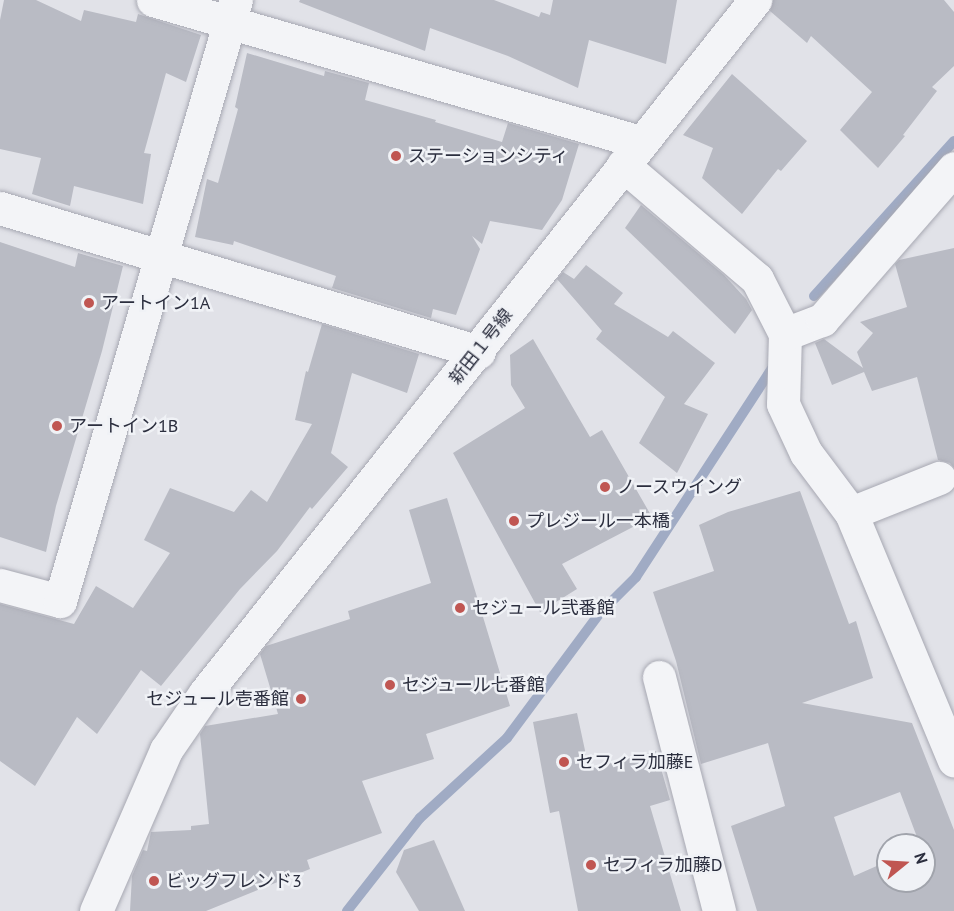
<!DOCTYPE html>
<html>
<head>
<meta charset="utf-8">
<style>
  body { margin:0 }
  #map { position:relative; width:954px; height:911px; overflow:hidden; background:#e1e2e8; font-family:"PT Sans","Noto Sans JP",sans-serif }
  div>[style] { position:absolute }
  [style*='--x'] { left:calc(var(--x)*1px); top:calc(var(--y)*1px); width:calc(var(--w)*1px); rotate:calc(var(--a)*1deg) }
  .stream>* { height:10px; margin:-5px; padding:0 5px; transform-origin:5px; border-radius:5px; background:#a0abc4 }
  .building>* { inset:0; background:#b9bbc4 }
  .roads { filter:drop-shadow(0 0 2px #a7a8b2) drop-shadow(0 0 2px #a7a8b2) }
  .minor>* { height:33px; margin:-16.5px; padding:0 16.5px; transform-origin:16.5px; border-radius:16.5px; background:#f3f4f7 }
  .tertiary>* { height:33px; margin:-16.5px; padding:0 16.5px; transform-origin:16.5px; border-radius:16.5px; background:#f3f4f7 }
  .dots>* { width:16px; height:16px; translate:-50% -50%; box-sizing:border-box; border:3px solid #f0f2f6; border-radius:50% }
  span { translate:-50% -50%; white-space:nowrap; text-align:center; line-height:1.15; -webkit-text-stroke:5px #f0f2f6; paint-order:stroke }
  .poi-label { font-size:18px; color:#2b2e3e }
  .left { translate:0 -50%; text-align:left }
  .right { translate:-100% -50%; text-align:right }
  .street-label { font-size:18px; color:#2b2e3e }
  .north { position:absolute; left:876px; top:833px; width:60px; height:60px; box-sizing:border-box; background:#f0f2f6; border:2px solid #a1a4ac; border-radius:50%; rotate:72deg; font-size:16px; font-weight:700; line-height:24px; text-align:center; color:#2b2e3e }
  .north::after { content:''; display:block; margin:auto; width:21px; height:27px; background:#c05652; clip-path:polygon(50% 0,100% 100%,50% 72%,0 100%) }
</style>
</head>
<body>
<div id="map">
  <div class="stream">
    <i style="--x:814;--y:296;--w:209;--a:-47.9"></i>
    <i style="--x:347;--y:911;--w:118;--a:-51.9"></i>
    <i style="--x:420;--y:818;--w:118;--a:-42.6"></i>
    <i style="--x:507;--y:738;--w:156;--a:-53.4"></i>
    <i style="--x:600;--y:613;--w:51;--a:-45"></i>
    <i style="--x:636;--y:577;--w:253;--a:-56.9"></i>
  </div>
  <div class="building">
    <i style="clip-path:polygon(4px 0,36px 0,81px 21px,84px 10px,136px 22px,138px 14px,201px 35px,186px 82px,166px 73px,144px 153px,151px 154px,143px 204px,74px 186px,70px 206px,32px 194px,41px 158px,0 149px,0 20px)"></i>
    <i style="clip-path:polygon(300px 0,494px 0,539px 17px,541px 12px,550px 15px,553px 0,677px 0,666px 64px,589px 40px,578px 88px,508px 56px,430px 28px,425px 51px,299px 2px)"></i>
    <i style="clip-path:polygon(773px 0,944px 0,954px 12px,954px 66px,932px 87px,937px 91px,903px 135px,905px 136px,878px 168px,840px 130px,872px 92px,811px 36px,807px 43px,770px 11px)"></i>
    <i style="clip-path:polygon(247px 53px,324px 76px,325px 71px,369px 83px,365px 100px,436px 120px,435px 122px,502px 142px,508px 123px,579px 144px,562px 200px,542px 230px,490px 221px,482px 244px,472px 236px,480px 249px,456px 315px,433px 309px,431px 318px,332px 288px,336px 276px,234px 241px,233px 245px,195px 237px,207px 179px,218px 183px,238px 109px,235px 107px)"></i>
    <i style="clip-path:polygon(732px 74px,807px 141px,781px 171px,778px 169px,742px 214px,702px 178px,713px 148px,683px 135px)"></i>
    <i style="clip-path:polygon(641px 205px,724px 275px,746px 299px,752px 310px,735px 334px,625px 228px)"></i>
    <i style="clip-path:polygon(0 242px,75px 267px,78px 253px,123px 266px,102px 351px,56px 506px,46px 552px,0 537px)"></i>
    <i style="clip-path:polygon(954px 248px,954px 468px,950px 463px,938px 460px,917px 377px,872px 391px,864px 372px,832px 385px,815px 343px,824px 339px,863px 368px,857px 352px,873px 333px,860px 322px,907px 307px,895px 264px,899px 260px)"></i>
    <i style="clip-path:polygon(586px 265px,623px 293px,614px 304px,668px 337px,673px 331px,715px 363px,684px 404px,708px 414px,677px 473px,639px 443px,665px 397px,596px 339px,602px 331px,557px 279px,563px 272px,574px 279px)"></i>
    <i style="clip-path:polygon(322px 324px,419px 354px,407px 393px,352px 373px,331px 453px,348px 467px,312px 509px,310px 507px,277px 551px,240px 589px,161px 686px,141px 670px,97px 734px,77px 717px,35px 786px,0 761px,0 604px,74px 624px,96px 586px,133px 608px,170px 553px,144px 540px,170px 488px,234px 512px,251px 490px,267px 502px,312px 424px,295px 420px,306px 371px,308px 372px)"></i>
    <i style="clip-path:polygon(533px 339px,590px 437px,602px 430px,652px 517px,562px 564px,577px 589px,540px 612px,453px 453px,525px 408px,511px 385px,510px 355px)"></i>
    <i style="clip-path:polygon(evenodd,800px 491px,849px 624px,856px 621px,873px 678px,802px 703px,912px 723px,954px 830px,954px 911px,757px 911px,731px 826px,785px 806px,768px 743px,701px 764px,676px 661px,653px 592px,714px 571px,699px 525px,728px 512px,800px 491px,900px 792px,920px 845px,924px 845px,924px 881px,888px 881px,888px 861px,854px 876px,834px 817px,900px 792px)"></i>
    <i style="clip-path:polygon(447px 498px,510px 706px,426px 734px,434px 759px,362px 781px,382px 833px,307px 860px,310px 869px,206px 911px,130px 911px,132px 876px,143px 850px,147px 851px,151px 832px,191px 830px,191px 826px,209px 824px,200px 734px,205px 726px,278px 714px,260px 654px,266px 646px,350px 619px,348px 611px,431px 583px,409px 510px)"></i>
    <i style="clip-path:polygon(577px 713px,589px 769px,656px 751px,670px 800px,650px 806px,681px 911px,578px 911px,559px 811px,550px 813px,533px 722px)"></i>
    <i style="clip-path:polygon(434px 840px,465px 911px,419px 911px,396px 872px,404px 850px)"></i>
  </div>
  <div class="roads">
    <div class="minor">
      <i style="--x:153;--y:0;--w:507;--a:16.26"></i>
      <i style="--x:623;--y:165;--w:176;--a:40.4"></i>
      <i style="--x:757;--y:279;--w:62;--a:63"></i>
      <i style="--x:785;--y:334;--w:70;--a:91.6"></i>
      <i style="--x:783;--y:404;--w:54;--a:64.9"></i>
      <i style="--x:806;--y:453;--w:75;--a:53.1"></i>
      <i style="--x:851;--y:513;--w:268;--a:67.4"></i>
      <i style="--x:0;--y:208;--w:500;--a:16.73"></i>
      <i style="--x:785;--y:334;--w:40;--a:-21"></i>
      <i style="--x:822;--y:320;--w:201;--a:-49"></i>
      <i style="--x:851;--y:513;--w:95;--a:-21.7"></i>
      <i style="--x:0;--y:585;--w:62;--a:14.9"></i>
      <i style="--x:60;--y:601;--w:626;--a:-73.68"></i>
      <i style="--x:659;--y:677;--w:242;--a:75.6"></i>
    </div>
    <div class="tertiary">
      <i style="--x:96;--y:911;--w:176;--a:-66.5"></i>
      <i style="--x:166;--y:750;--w:69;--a:-55.6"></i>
      <i style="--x:205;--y:693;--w:885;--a:-51.56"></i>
    </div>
  </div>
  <div class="dots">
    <i style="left:396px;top:156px;background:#c05652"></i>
    <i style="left:89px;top:303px;background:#c05652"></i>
    <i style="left:57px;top:426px;background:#c05652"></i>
    <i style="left:605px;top:487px;background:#c05652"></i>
    <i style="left:514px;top:521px;background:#c05652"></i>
    <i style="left:460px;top:608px;background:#c05652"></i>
    <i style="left:390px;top:685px;background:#c05652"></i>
    <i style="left:301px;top:699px;background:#c05652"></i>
    <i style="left:564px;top:762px;background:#c05652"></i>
    <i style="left:591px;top:865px;background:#c05652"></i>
    <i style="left:154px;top:881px;background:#c05652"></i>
  </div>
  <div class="poi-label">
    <span class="left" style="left:408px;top:156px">ステーションシティ</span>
    <span class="left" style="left:101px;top:303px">アートイン1A</span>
    <span class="left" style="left:69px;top:426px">アートイン1B</span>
    <span class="left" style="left:617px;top:487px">ノースウイング</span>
    <span class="left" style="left:526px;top:521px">プレジール一本橋</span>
    <span class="left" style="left:472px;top:608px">セジュール弐番館</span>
    <span class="left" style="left:402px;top:685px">セジュール七番館</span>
    <span class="right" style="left:289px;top:699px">セジュール壱番館</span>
    <span class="left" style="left:576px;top:762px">セフィラ加藤E</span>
    <span class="left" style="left:603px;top:865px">セフィラ加藤D</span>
    <span class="left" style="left:166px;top:881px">ビッグフレンド3</span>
  </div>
  <div class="street-label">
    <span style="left:481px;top:347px;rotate:-52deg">新田１号線</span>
  </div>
  <div class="north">N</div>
</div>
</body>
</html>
